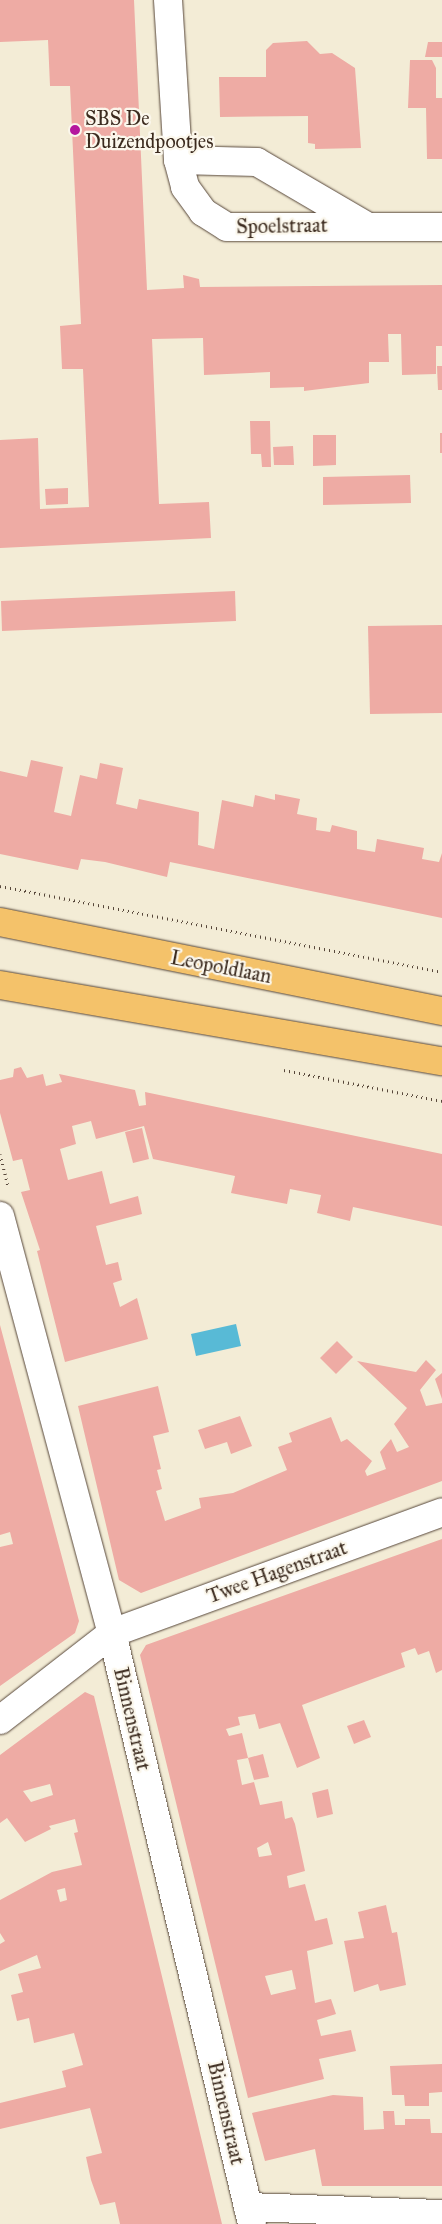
<!DOCTYPE html>
<html>
<head>
<meta charset="utf-8">
<style>
  body { margin:0 }
  #map { position:relative; width:442px; height:2224px; overflow:hidden; background:#f3ecd6; font-family:"IM FELL Great Primer",serif }
  div>[style] { position:absolute }
  [style*='--x'] { left:calc(var(--x)*1px); top:calc(var(--y)*1px); width:calc(var(--w)*1px); rotate:calc(var(--a)*1deg) }
  .water>* { inset:0; background:#58bad6 }
  .building>* { inset:0; background:#eeaba4 }
  .path>* { height:3px; margin-top:-1.5px; transform-origin:0; background:repeating-linear-gradient(90deg,#57473a 0 1px,transparent 0 5px) }
  .roads { filter:drop-shadow(0 0 1px #57473a) drop-shadow(0 0 1px #57473a) }
  .street>* { height:28px; margin:-14px; padding:0 14px; transform-origin:14px; border-radius:14px; background:#fff }
  .primary>* { height:28px; margin:-14px; padding:0 14px; transform-origin:14px; border-radius:14px; background:#f4c26a }
  .dots>* { width:14px; height:14px; translate:-50% -50%; box-sizing:border-box; border:2px solid #fbf7ec; border-radius:50% }
  span { translate:-50% -50%; white-space:nowrap; text-align:center; line-height:1.15; -webkit-text-stroke:4.5px #fbf7ec; paint-order:stroke }
  .poi-label { font-size:20px; color:#3b2a1e }
  .left { translate:0 -50%; text-align:left }
  .street-label { font-size:20px; color:#3b2a1e }
</style>
</head>
<body>
<div id="map">
  <div class="water">
    <i style="clip-path:polygon(236px 1324px,241px 1346px,196px 1356px,191px 1334px)"></i>
  </div>
  <div class="building">
    <i style="clip-path:polygon(0 0,134px 0,147px 290px,184px 288px,183px 275px,199px 279px,200px 287px,442px 285px,442px 346px,436px 346px,436px 374px,402px 375px,401px 334px,388px 334px,389px 362px,369px 362px,369px 383px,304px 391px,304px 387px,270px 388px,270px 372px,204px 375px,203px 338px,152px 339px,159px 504px,209px 502px,211px 538px,0 548px,0 440px,38px 438px,40px 509px,89px 507px,83px 369px,62px 369px,60px 326px,81px 324px,70px 86px,50px 86px,48px 40px,0 42px)"></i>
    <i style="clip-path:polygon(307px 41px,320px 54px,332px 53px,355px 68px,361px 148px,315px 149px,315px 144px,308px 143px,308px 116px,220px 117px,219px 77px,266px 77px,266px 50px,273px 43px)"></i>
    <i style="clip-path:polygon(428px 42px,442px 42px,442px 57px,425px 57px)"></i>
    <i style="clip-path:polygon(410px 60px,432px 60px,436px 68px,436px 98px,442px 98px,442px 159px,427px 159px,426px 108px,408px 108px)"></i>
    <i style="clip-path:polygon(437px 366px,442px 366px,442px 390px,438px 390px)"></i>
    <i style="clip-path:polygon(250px 421px,270px 421px,271px 467px,262px 467px,261px 454px,251px 454px)"></i>
    <i style="clip-path:polygon(440px 433px,442px 433px,442px 453px,440px 453px)"></i>
    <i style="clip-path:polygon(313px 435px,336px 435px,336px 465px,313px 466px)"></i>
    <i style="clip-path:polygon(293px 446px,294px 465px,274px 465px,273px 447px)"></i>
    <i style="clip-path:polygon(410px 475px,411px 503px,323px 505px,323px 477px)"></i>
    <i style="clip-path:polygon(68px 488px,68px 504px,46px 505px,45px 489px)"></i>
    <i style="clip-path:polygon(235px 591px,236px 621px,2px 631px,1px 601px)"></i>
    <i style="clip-path:polygon(442px 625px,442px 713px,370px 714px,368px 626px)"></i>
    <i style="clip-path:polygon(31px 760px,63px 767px,54px 812px,71px 816px,80px 775px,97px 779px,100px 763px,123px 768px,116px 804px,137px 809px,139px 799px,199px 812px,198px 845px,214px 849px,222px 800px,253px 807px,255px 795px,275px 800px,275px 794px,300px 799px,297px 814px,317px 818px,316px 830px,330px 832px,332px 825px,357px 831px,357px 849px,375px 852px,377px 839px,424px 848px,422px 859px,439px 862px,442px 853px,442px 918px,170px 862px,167px 877px,105px 862px,81px 859px,78px 870px,0 854px,0 771px,27px 777px)"></i>
    <i style="clip-path:polygon(21px 1067px,27px 1078px,43px 1074px,46px 1086px,62px 1082px,59px 1074px,135px 1090px,139px 1106px,146px 1105px,145px 1092px,442px 1154px,442px 1226px,353px 1207px,350px 1221px,317px 1213px,321px 1195px,290px 1189px,287px 1204px,231px 1193px,235px 1176px,153px 1159px,144px 1126px,96px 1139px,91px 1121px,72px 1126px,76px 1144px,60px 1149px,68px 1180px,102px 1171px,110px 1204px,138px 1196px,142px 1214px,96px 1226px,106px 1265px,118px 1262px,122px 1280px,113px 1283px,120px 1307px,137px 1298px,148px 1339px,65px 1362px,37px 1251px,40px 1250px,21px 1192px,30px 1190px,22px 1159px,13px 1161px,0 1113px,0 1080px,13px 1077px,14px 1069px)"></i>
    <i style="clip-path:polygon(142px 1128px,149px 1159px,133px 1163px,125px 1132px)"></i>
    <i style="clip-path:polygon(0 1325px,79px 1621px,75px 1633px,0 1686px,0 1547px,13px 1544px,10px 1532px,0 1535px)"></i>
    <i style="clip-path:polygon(337px 1341px,353px 1357px,336px 1374px,320px 1358px)"></i>
    <i style="clip-path:polygon(426px 1360px,436px 1370px,420px 1390px,426px 1406px,442px 1403px,442px 1481px,141px 1593px,119px 1580px,78px 1406px,158px 1386px,169px 1432px,153px 1436px,161px 1469px,157px 1470px,162px 1489px,156px 1491px,165px 1521px,201px 1508px,199px 1498px,233px 1493px,287px 1470px,278px 1447px,292px 1442px,289px 1433px,331px 1417px,341px 1442px,347px 1439px,372px 1461px,365px 1471px,367px 1476px,386px 1469px,380px 1452px,391px 1439px,397px 1452px,409px 1447px,394px 1424px,407px 1408px,357px 1361px,416px 1372px)"></i>
    <i style="clip-path:polygon(442px 1373px,442px 1399px,435px 1379px)"></i>
    <i style="clip-path:polygon(240px 1416px,252px 1446px,231px 1454px,227px 1442px,205px 1449px,198px 1430px)"></i>
    <i style="clip-path:polygon(evenodd,442px 1539px,442px 1670px,436px 1673px,429px 1651px,418px 1655px,415px 1648px,401px 1653px,405px 1667px,302px 1705px,320px 1758px,297px 1768px,280px 1723px,259px 1729px,255px 1714px,238px 1717px,240px 1725px,226px 1729px,229px 1736px,242px 1733px,248px 1758px,237px 1760px,242px 1785px,254px 1782px,260px 1805px,282px 1801px,285px 1819px,292px 1817px,295px 1824px,305px 1871px,287px 1876px,289px 1888px,305px 1884px,315px 1921px,327px 1918px,333px 1944px,307px 1951px,315px 2003px,331px 1999px,336px 2014px,317px 2020px,321px 2036px,351px 2030px,356px 2051px,319px 2059px,324px 2079px,248px 2098px,140px 1655px,146px 1645px,442px 1539px,268px 1842px,272px 1855px,259px 1857px,257px 1848px,268px 1842px,442px 1539px,292px 1970px,296px 1989px,271px 1995px,265px 1976px,292px 1970px)"></i>
    <i style="clip-path:polygon(evenodd,85px 1692px,94px 1696px,222px 2224px,120px 2224px,115px 2202px,100px 2205px,91px 2180px,86px 2157px,102px 2153px,90px 2108px,0 2129px,0 2103px,66px 2087px,62px 2071px,83px 2065px,74px 2033px,34px 2043px,29px 2018px,17px 2021px,11px 1995px,23px 1992px,18px 1974px,41px 1968px,37px 1955px,0 1971px,0 1944px,5px 1941px,0 1933px,0 1900px,52px 1872px,82px 1865px,74px 1833px,78px 1832px,75px 1819px,49px 1826px,51px 1829px,25px 1842px,7px 1818px,0 1823px,0 1755px,85px 1692px,50px 1784px,53px 1795px,31px 1802px,23px 1791px,50px 1784px,85px 1692px,65px 1888px,67px 1900px,60px 1902px,57px 1890px,65px 1888px)"></i>
    <i style="clip-path:polygon(364px 1720px,371px 1737px,354px 1744px,347px 1726px)"></i>
    <i style="clip-path:polygon(263px 1754px,269px 1777px,254px 1780px,248px 1758px)"></i>
    <i style="clip-path:polygon(328px 1789px,333px 1814px,317px 1818px,312px 1793px)"></i>
    <i style="clip-path:polygon(386px 1905px,392px 1933px,397px 1932px,406px 1985px,380px 1991px,378px 1984px,354px 1992px,344px 1941px,364px 1938px,358px 1912px)"></i>
    <i style="clip-path:polygon(442px 2064px,442px 2092px,429px 2093px,429px 2106px,405px 2106px,404px 2095px,392px 2095px,390px 2066px)"></i>
    <i style="clip-path:polygon(333px 2095px,363px 2097px,364px 2130px,384px 2129px,383px 2111px,394px 2111px,395px 2125px,405px 2125px,405px 2119px,430px 2119px,431px 2133px,442px 2133px,442px 2186px,322px 2186px,315px 2149px,265px 2161px,252px 2113px)"></i>
  </div>
  <div class="path">
    <i style="--x:0;--y:886;--w:450;--a:11"></i>
    <i style="--x:284;--y:1070;--w:161;--a:11.1"></i>
    <i style="--x:0;--y:1154;--w:32;--a:76"></i>
  </div>
  <div class="roads">
    <div class="street">
      <i style="--x:168;--y:0;--w:160;--a:86.4"></i>
      <i style="--x:178;--y:160;--w:28;--a:75"></i>
      <i style="--x:185;--y:187;--w:31;--a:54"></i>
      <i style="--x:203;--y:212;--w:28;--a:32"></i>
      <i style="--x:227;--y:227;--w:215;--a:0"></i>
      <i style="--x:178;--y:160;--w:79;--a:1.5"></i>
      <i style="--x:257;--y:162;--w:125;--a:30.3"></i>
      <i style="--x:0;--y:1216;--w:432;--a:75"></i>
      <i style="--x:112;--y:1633;--w:607;--a:76.67"></i>
      <i style="--x:0;--y:1720;--w:142;--a:-37.8"></i>
      <i style="--x:112;--y:1633;--w:351;--a:-20.1"></i>
      <i style="--x:248;--y:2207;--w:194;--a:2.1"></i>
    </div>
    <div class="primary">
      <i style="--x:0;--y:922;--w:451;--a:11.4"></i>
      <i style="--x:0;--y:985;--w:448;--a:9.8"></i>
    </div>
  </div>
  <div class="dots">
    <i style="left:75px;top:130px;background:#b5179e"></i>
  </div>
  <div class="poi-label">
    <span class="left" style="left:85px;top:130px">SBS De<br>Duizendpootjes</span>
  </div>
  <div class="street-label">
    <span style="left:282px;top:226px;rotate:-1deg">Spoelstraat</span>
    <span style="left:221px;top:967px;rotate:11deg">Leopoldlaan</span>
    <span style="left:277px;top:1572px;rotate:-20deg">Twee Hagenstraat</span>
    <span style="left:132px;top:1719px;rotate:77deg">Binnenstraat</span>
    <span style="left:226px;top:2113px;rotate:77deg">Binnenstraat</span>
  </div>
</div>
</body>
</html>
